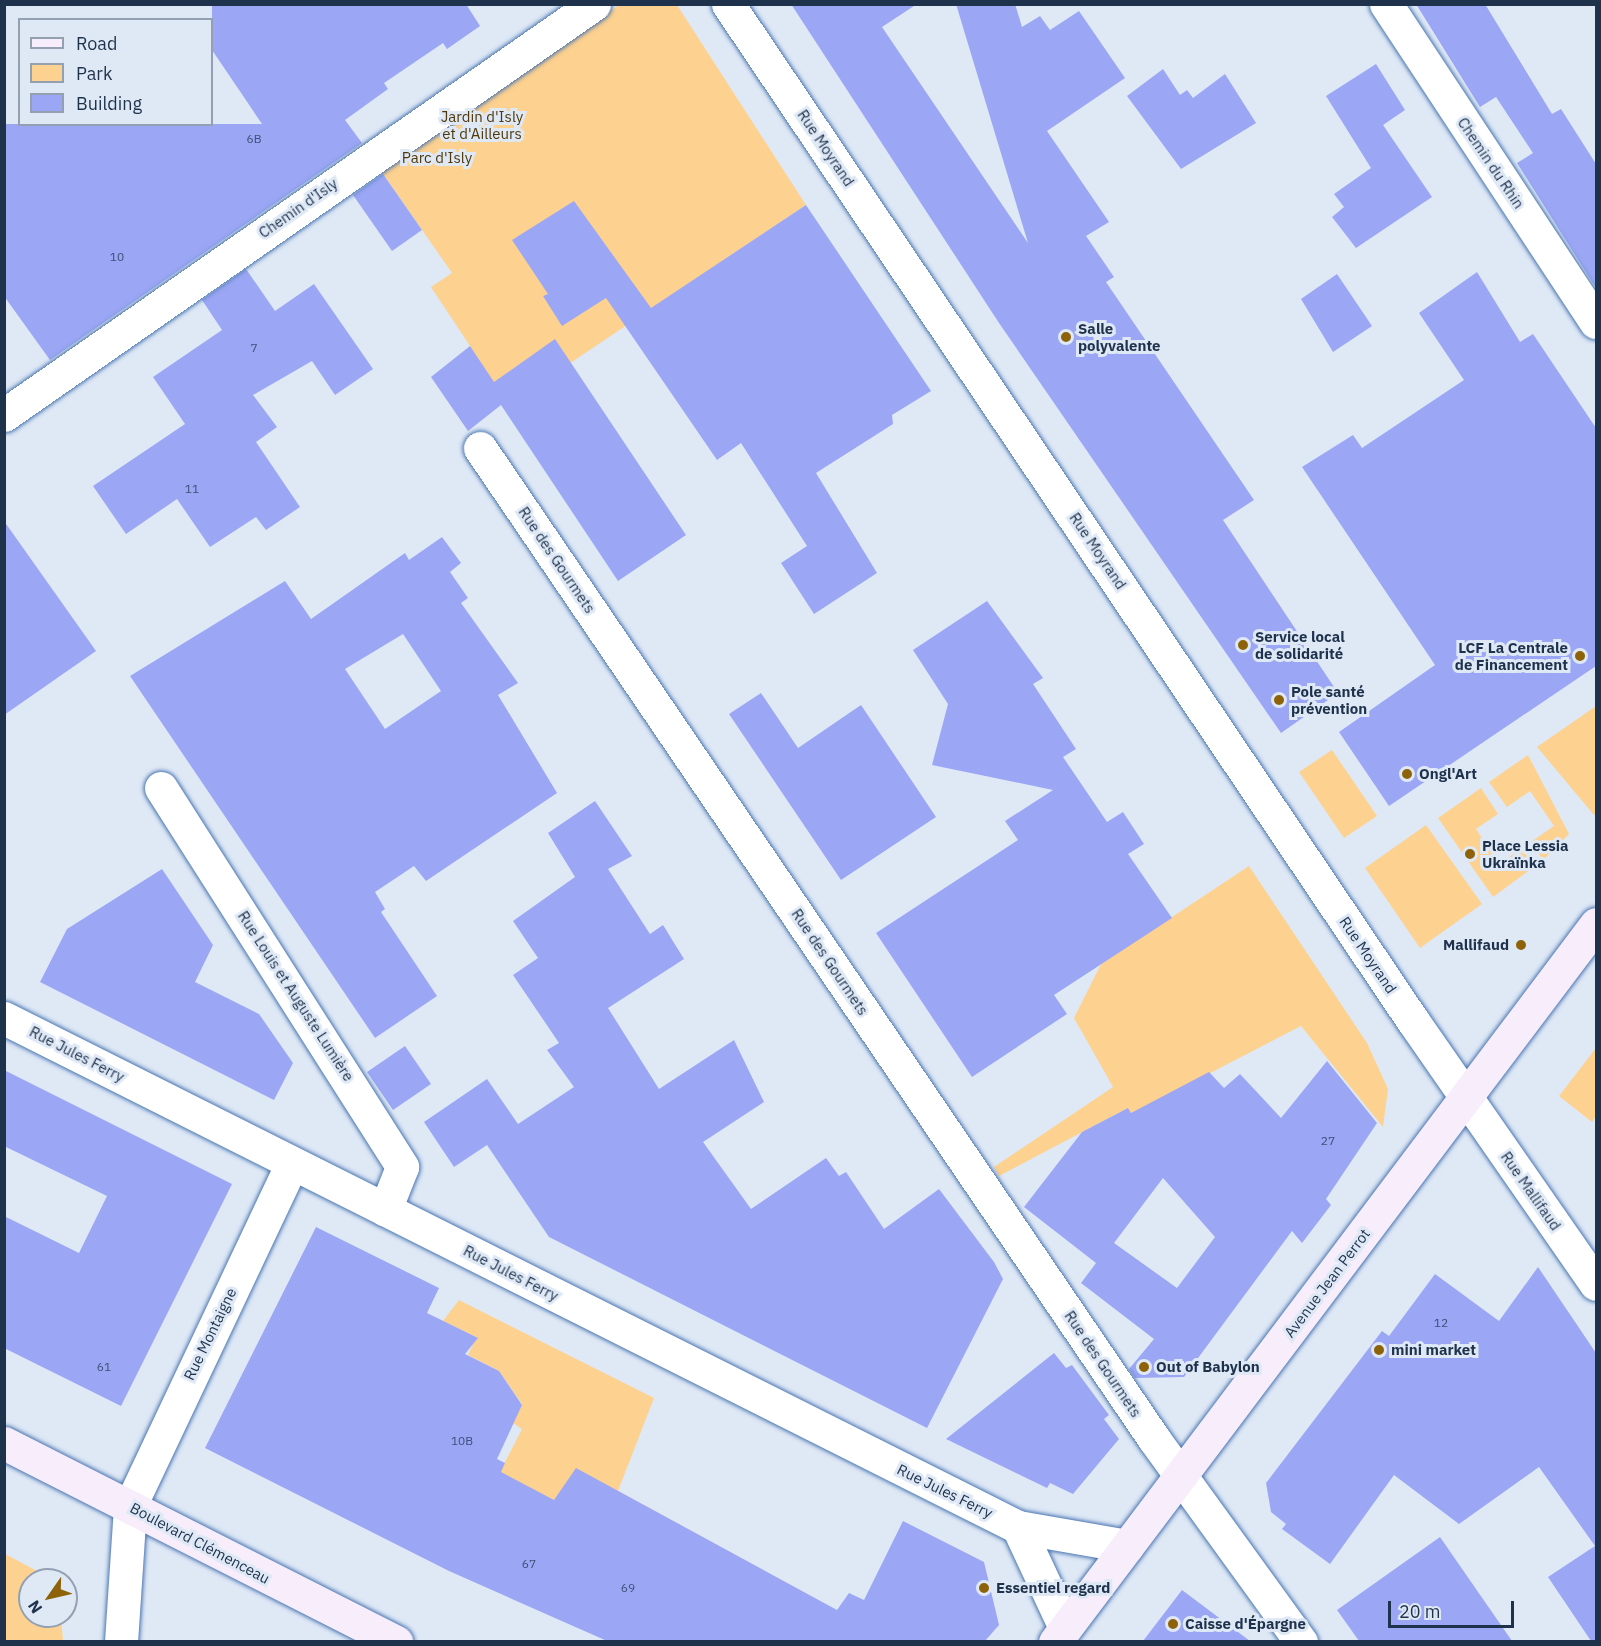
<!DOCTYPE html>
<html>
<head>
<meta charset="utf-8">
<style>
  body { margin:0 }
  #map { position:relative; width:1601px; height:1646px; overflow:hidden; background:#dfe9f6; font-family:"IBM Plex Sans",sans-serif }
  div>[style] { position:absolute }
  [style*='--x'] { left:calc(var(--x)*1px); top:calc(var(--y)*1px); width:calc(var(--w)*1px); rotate:calc(var(--a)*1deg) }
  .green>* { inset:0; background:#fdd18f }
  .building>* { inset:0; background:#9ba7f5 }
  .roads { filter:drop-shadow(0 0 2px #4a76b2) drop-shadow(0 0 2px #4a76b2) }
  .pedestrian>* { height:33px; margin:-16.5px; padding:0 16.5px; transform-origin:16.5px; border-radius:16.5px; background:#fff }
  .minor>* { height:33px; margin:-16.5px; padding:0 16.5px; transform-origin:16.5px; border-radius:16.5px; background:#fff }
  .secondary>* { height:33px; margin:-16.5px; padding:0 16.5px; transform-origin:16.5px; border-radius:16.5px; background:#f8eefb }
  .dots>* { width:16px; height:16px; translate:-50% -50%; box-sizing:border-box; border:3px solid #dfe9f6; border-radius:50% }
  span { translate:-50% -50%; white-space:nowrap; text-align:center; line-height:1.15; -webkit-text-stroke:6px #dfe9f6; paint-order:stroke }
  .number-label { font-size:12px; color:#3e4f76 }
  .number-label span { -webkit-text-stroke-width:0 }
  .park-label { font-size:15px; color:#51380a }
  .street-label { font-size:15px; color:#1f324c }
  .poi-label { font-size:15px; color:#1f324c; font-weight:700 }
  .left { translate:0 -50%; text-align:left }
  .right { translate:-100% -50%; text-align:right }
  .frame { position:absolute; inset:0; border:6px solid #1f324c; pointer-events:none }
  .legend { position:absolute; left:18px; top:18px; width:195px; height:108px; box-sizing:border-box; background:#dfe9f6; border:2px solid #92a0b2; margin:0; padding:8px 10px; list-style:none; font-size:18px; color:#1f324c }
  .legend li { display:flex; align-items:center; gap:12px; height:30px }
  .legend b { width:30px; border:2px solid #92a0b2 }
  .north { position:absolute; left:18px; top:1568px; width:60px; height:60px; box-sizing:border-box; background:#dfe9f6; border:2px solid #92a0b2; border-radius:50%; rotate:236deg; font-size:16px; font-weight:700; line-height:24px; text-align:center; color:#1f324c }
  .north::after { content:''; display:block; margin:auto; width:21px; height:27px; background:#8e6209; clip-path:polygon(50% 0,100% 100%,50% 72%,0 100%) }
  .scale { position:absolute; left:1388px; top:1601px; width:126px; height:27px; box-sizing:border-box; border:3px solid #1f324c; border-top:0; padding-left:8px; font-size:18px; line-height:21px; white-space:nowrap; color:#1f324c; -webkit-text-stroke:4px #dfe9f6; paint-order:stroke }
</style>
</head>
<body>
<div id="map">
  <div class="green">
    <i style="clip-path:polygon(619px 5px,677px 5px,806px 205px,539px 384px,483px 390px,470px 346px,431px 287px,452px 273px,379px 168px)"></i>
    <i style="clip-path:polygon(1596px 706px,1596px 813px,1594px 815px,1537px 747px)"></i>
    <i style="clip-path:polygon(1332px 750px,1377px 816px,1344px 838px,1299px 772px)"></i>
    <i style="clip-path:polygon(1528px 755px,1569px 834px,1543px 860px,1531px 842px,1554px 826px,1530px 791px,1507px 807px,1489px 782px)"></i>
    <i style="clip-path:polygon(1481px 788px,1498px 814px,1476px 829px,1499px 864px,1522px 848px,1534px 867px,1493px 897px,1438px 818px)"></i>
    <i style="clip-path:polygon(1426px 825px,1482px 904px,1420px 948px,1365px 868px)"></i>
    <i style="clip-path:polygon(1249px 866px,1367px 1043px,1388px 1089px,1383px 1127px,1301px 1026px,1131px 1114px,1128px 1108px,999px 1176px,994px 1167px,1113px 1087px,1074px 1018px,1101px 964px)"></i>
    <i style="clip-path:polygon(1596px 1048px,1596px 1116px,1592px 1122px,1559px 1096px)"></i>
    <i style="clip-path:polygon(459px 1300px,654px 1398px,618px 1491px,840px 1612px,825px 1641px,790px 1641px,490px 1491px,522px 1429px,513px 1423px,522px 1404px,499px 1371px,468px 1355px,476px 1337px,443px 1321px)"></i>
    <i style="clip-path:polygon(5px 1554px,54px 1580px,30px 1580px,30px 1616px,61px 1616px,63px 1641px,5px 1641px)"></i>
  </div>
  <div class="building">
    <i style="clip-path:polygon(212px 4px,466px 4px,480px 26px,447px 49px,443px 43px,384px 83px,388px 89px,345px 120px,362px 143px,50px 360px,4px 296px,4px 124px,262px 124px,212px 50px)"></i>
    <i style="clip-path:polygon(791px 4px,917px 4px,882px 27px,1028px 243px,956px 4px,1015px 4px,1022px 27px,1040px 16px,1050px 30px,1079px 11px,1125px 78px,1047px 131px,1109px 222px,1086px 236px,1114px 277px,1106px 282px,1254px 500px,1223px 520px,1338px 693px,1281px 733px,999px 323px)"></i>
    <i style="clip-path:polygon(1416px 4px,1485px 4px,1552px 114px,1561px 109px,1596px 164px,1596px 288px,1517px 163px,1533px 153px,1496px 97px,1480px 107px)"></i>
    <i style="clip-path:polygon(1376px 64px,1405px 110px,1383px 125px,1432px 197px,1356px 248px,1332px 217px,1344px 207px,1334px 194px,1371px 168px,1326px 96px)"></i>
    <i style="clip-path:polygon(1163px 69px,1180px 95px,1187px 90px,1193px 98px,1225px 74px,1256px 123px,1181px 169px,1127px 96px)"></i>
    <i style="clip-path:polygon(383px 174px,422px 230px,392px 251px,353px 195px)"></i>
    <i style="clip-path:polygon(574px 201px,651px 308px,806px 205px,931px 391px,892px 415px,893px 424px,816px 473px,877px 573px,814px 614px,781px 563px,807px 546px,741px 443px,717px 460px,606px 298px,562px 326px,543px 296px,548px 294px,512px 240px)"></i>
    <i style="clip-path:polygon(246px 269px,275px 311px,314px 284px,373px 369px,335px 395px,312px 361px,253px 395px,277px 427px,256px 442px,300px 507px,266px 530px,256px 517px,210px 547px,177px 499px,126px 534px,93px 486px,185px 424px,153px 377px,222px 330px,202px 300px)"></i>
    <i style="clip-path:polygon(1477px 272px,1520px 342px,1533px 334px,1596px 428px,1596px 666px,1389px 806px,1339px 732px,1435px 665px,1302px 467px,1353px 435px,1362px 448px,1464px 380px,1419px 313px)"></i>
    <i style="clip-path:polygon(1337px 274px,1372px 326px,1333px 352px,1301px 299px)"></i>
    <i style="clip-path:polygon(555px 339px,686px 535px,618px 581px,501px 405px,468px 431px,431px 377px,470px 346px,494px 382px)"></i>
    <i style="clip-path:polygon(4px 521px,96px 651px,4px 715px)"></i>
    <i style="clip-path:polygon(evenodd,442px 537px,461px 563px,450px 572px,468px 598px,461px 603px,518px 683px,498px 695px,557px 793px,426px 881px,414px 866px,375px 892px,385px 909px,381px 912px,437px 996px,375px 1038px,130px 676px,285px 581px,311px 619px,405px 553px,409px 560px,442px 537px,403px 634px,441px 691px,385px 729px,345px 669px,403px 634px)"></i>
    <i style="clip-path:polygon(987px 601px,1043px 678px,1033px 684px,1076px 749px,1063px 757px,1107px 822px,1123px 812px,1144px 844px,1128px 854px,1172px 918px,1054px 995px,1067px 1014px,972px 1077px,876px 933px,1018px 840px,1005px 821px,1053px 790px,932px 765px,948px 704px,913px 650px)"></i>
    <i style="clip-path:polygon(761px 693px,798px 748px,861px 705px,936px 817px,841px 880px,729px 714px)"></i>
    <i style="clip-path:polygon(595px 801px,632px 856px,608px 869px,650px 934px,663px 925px,684px 959px,608px 1008px,659px 1089px,734px 1040px,764px 1102px,703px 1142px,751px 1209px,826px 1158px,839px 1176px,846px 1172px,884px 1229px,939px 1189px,994px 1262px,1003px 1279px,927px 1428px,549px 1237px,487px 1145px,454px 1167px,424px 1122px,487px 1079px,518px 1124px,574px 1087px,547px 1050px,559px 1043px,513px 975px,538px 958px,513px 921px,575px 877px,548px 833px)"></i>
    <i style="clip-path:polygon(162px 869px,213px 945px,195px 982px,259px 1014px,293px 1063px,274px 1100px,40px 982px,67px 929px)"></i>
    <i style="clip-path:polygon(405px 1046px,431px 1084px,393px 1110px,367px 1072px)"></i>
    <i style="clip-path:polygon(evenodd,1327px 1061px,1377px 1123px,1326px 1199px,1331px 1205px,1302px 1243px,1292px 1231px,1184px 1377px,1135px 1378px,1129px 1369px,1154px 1339px,1081px 1283px,1096px 1263px,1024px 1207px,1082px 1132px,1128px 1108px,1131px 1113px,1209px 1072px,1224px 1088px,1240px 1074px,1281px 1118px,1327px 1061px,1163px 1178px,1215px 1237px,1177px 1288px,1114px 1243px,1163px 1178px)"></i>
    <i style="clip-path:polygon(4px 1070px,232px 1184px,121px 1406px,4px 1348px,4px 1216px,79px 1253px,107px 1196px,4px 1146px)"></i>
    <i style="clip-path:polygon(316px 1227px,439px 1288px,427px 1313px,478px 1338px,465px 1354px,499px 1371px,522px 1405px,497px 1459px,505px 1463px,501px 1472px,554px 1500px,576px 1468px,837px 1610px,849px 1593px,864px 1600px,903px 1521px,984px 1562px,999px 1625px,985px 1641px,607px 1641px,449px 1571px,205px 1448px)"></i>
    <i style="clip-path:polygon(1538px 1267px,1596px 1353px,1596px 1641px,1591px 1641px,1548px 1577px,1595px 1546px,1539px 1467px,1459px 1524px,1394px 1475px,1330px 1564px,1282px 1529px,1286px 1524px,1271px 1512px,1266px 1483px,1382px 1331px,1389px 1336px,1435px 1274px,1499px 1321px)"></i>
    <i style="clip-path:polygon(1054px 1353px,1066px 1368px,1072px 1365px,1109px 1415px,1104px 1419px,1119px 1439px,1073px 1494px,1050px 1483px,1047px 1488px,946px 1439px)"></i>
    <i style="clip-path:polygon(1440px 1537px,1512px 1641px,1359px 1641px,1337px 1610px)"></i>
    <i style="clip-path:polygon(1182px 1590px,1250px 1641px,1143px 1641px)"></i>
  </div>
  <div class="roads">
    <div class="pedestrian">
      <i style="--x:121;--y:1642;--w:136;--a:-86.2"></i>
    </div>
    <div class="minor">
      <i style="--x:728;--y:4;--w:1226;--a:56.04"></i>
      <i style="--x:1413;--y:1021;--w:320;--a:55.2"></i>
      <i style="--x:1386;--y:4;--w:381;--a:56.6"></i>
      <i style="--x:4;--y:415;--w:719;--a:-34.86"></i>
      <i style="--x:480;--y:448;--w:1198;--a:55.78"></i>
      <i style="--x:1154;--y:1439;--w:251;--a:54.1"></i>
      <i style="--x:161;--y:788;--w:449;--a:57.5"></i>
      <i style="--x:402;--y:1167;--w:46;--a:111.6"></i>
      <i style="--x:4;--y:1018;--w:1135;--a:26.66"></i>
      <i style="--x:1018;--y:1527;--w:111;--a:9.9"></i>
      <i style="--x:130;--y:1506;--w:379;--a:-64.7"></i>
      <i style="--x:1018;--y:1527;--w:111;--a:65"></i>
    </div>
    <div class="secondary">
      <i style="--x:4;--y:1443;--w:440;--a:26.9"></i>
      <i style="--x:1055;--y:1642;--w:899;--a:-53"></i>
    </div>
  </div>
  <div class="dots">
    <i style="left:1066px;top:337px;background:#8e6209"></i>
    <i style="left:1243px;top:645px;background:#8e6209"></i>
    <i style="left:1580px;top:656px;background:#8e6209"></i>
    <i style="left:1279px;top:700px;background:#8e6209"></i>
    <i style="left:1407px;top:774px;background:#8e6209"></i>
    <i style="left:1470px;top:854px;background:#8e6209"></i>
    <i style="left:1521px;top:945px;background:#8e6209"></i>
    <i style="left:1379px;top:1350px;background:#8e6209"></i>
    <i style="left:1144px;top:1367px;background:#8e6209"></i>
    <i style="left:984px;top:1588px;background:#8e6209"></i>
    <i style="left:1173px;top:1624px;background:#8e6209"></i>
  </div>
  <div class="number-label">
    <span style="left:254px;top:139px">6B</span>
    <span style="left:117px;top:257px">10</span>
    <span style="left:254px;top:348px">7</span>
    <span style="left:192px;top:489px">11</span>
    <span style="left:1328px;top:1141px">27</span>
    <span style="left:1441px;top:1323px">12</span>
    <span style="left:104px;top:1367px">61</span>
    <span style="left:462px;top:1441px">10B</span>
    <span style="left:529px;top:1564px">67</span>
    <span style="left:628px;top:1588px">69</span>
  </div>
  <div class="park-label">
    <span style="left:482px;top:125px">Jardin d'Isly<br>et d'Ailleurs</span>
    <span style="left:437px;top:158px">Parc d'Isly</span>
  </div>
  <div class="street-label">
    <span style="left:826px;top:148px;rotate:56deg">Rue Moyrand</span>
    <span style="left:1491px;top:163px;rotate:56deg">Chemin du Rhin</span>
    <span style="left:298px;top:208px;rotate:-35deg">Chemin d'Isly</span>
    <span style="left:1098px;top:551px;rotate:56deg">Rue Moyrand</span>
    <span style="left:557px;top:560px;rotate:56deg">Rue des Gourmets</span>
    <span style="left:1368px;top:955px;rotate:56deg">Rue Moyrand</span>
    <span style="left:830px;top:962px;rotate:56deg">Rue des Gourmets</span>
    <span style="left:296px;top:996px;rotate:57deg">Rue Louis et Auguste Lumière</span>
    <span style="left:77px;top:1054px;rotate:27deg">Rue Jules Ferry</span>
    <span style="left:1531px;top:1191px;rotate:55deg">Rue Mallifaud</span>
    <span style="left:511px;top:1273px;rotate:27deg">Rue Jules Ferry</span>
    <span style="left:1327px;top:1283px;rotate:-53deg">Avenue Jean Perrot</span>
    <span style="left:210px;top:1334px;rotate:-64deg">Rue Montaigne</span>
    <span style="left:1103px;top:1364px;rotate:56deg">Rue des Gourmets</span>
    <span style="left:945px;top:1491px;rotate:26deg">Rue Jules Ferry</span>
    <span style="left:200px;top:1543px;rotate:28deg">Boulevard Clémenceau</span>
  </div>
  <div class="poi-label">
    <span class="left" style="left:1078px;top:337px">Salle<br>polyvalente</span>
    <span class="left" style="left:1255px;top:645px">Service local<br>de solidarité</span>
    <span class="right" style="left:1568px;top:656px">LCF La Centrale<br>de Financement</span>
    <span class="left" style="left:1291px;top:700px">Pole santé<br>prévention</span>
    <span class="left" style="left:1419px;top:774px">Ongl'Art</span>
    <span class="left" style="left:1482px;top:854px">Place Lessia<br>Ukraïnka</span>
    <span class="right" style="left:1509px;top:945px">Mallifaud</span>
    <span class="left" style="left:1391px;top:1350px">mini market</span>
    <span class="left" style="left:1156px;top:1367px">Out of Babylon</span>
    <span class="left" style="left:996px;top:1588px">Essentiel regard</span>
    <span class="left" style="left:1185px;top:1624px">Caisse d'Épargne</span>
  </div>
  <div class="frame"></div>
  <ul class="legend">
  <li><b style="height:8px;background:#f8eefb"></b>Road</li>
  <li><b style="height:16px;background:#fdd18f"></b>Park</li>
  <li><b style="height:16px;background:#9ba7f5"></b>Building</li>
  </ul>
  <div class="north">N</div>
  <div class="scale">20 m</div>
</div>
</body>
</html>
